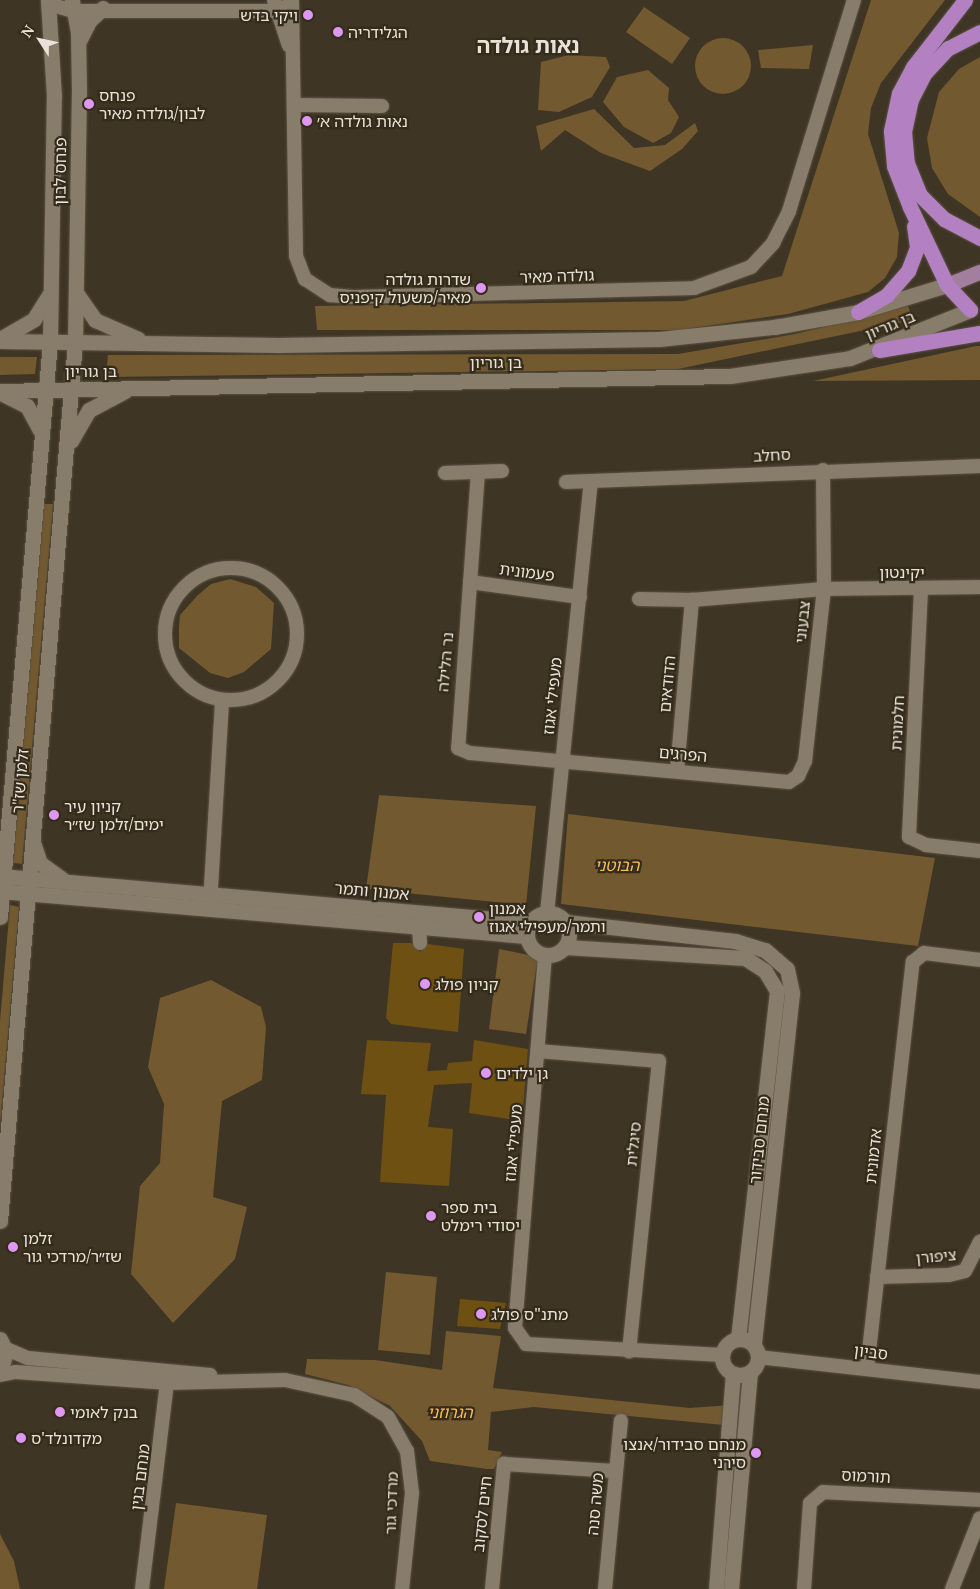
<!DOCTYPE html>
<html>
<head>
<meta charset="utf-8">
<style>
  body { margin:0 }
  #map { position:relative; width:980px; height:1589px; overflow:hidden; background:#3f3524; font-family:"Noto Serif","Noto Sans Hebrew",serif }
  div>[style] { position:absolute }
  [style*='--x'] { left:calc(var(--x)*1px); top:calc(var(--y)*1px); width:calc(var(--w)*1px); rotate:calc(var(--a)*1deg) }
  .green>* { inset:0; background:#725930 }
  .round { border-radius:50% }
  .building>* { inset:0; background:#6f5013 }
  .roads { filter:drop-shadow(0 0 1px #5c5345) drop-shadow(0 0 1px #5c5345) }
  .street>* { height:14px; margin:-7px; padding:0 7px; transform-origin:7px; border-radius:7px; background:#887c6a }
  .street>.ring { margin:-7px; padding:0; box-sizing:content-box; background:none; border:14px solid #887c6a; border-radius:50% }
  .secondary>* { height:15px; margin:-7.5px; padding:0 7.5px; transform-origin:7.5px; border-radius:7.5px; background:#887c6a }
  .secondary>.ring { margin:-7.5px; padding:0; box-sizing:content-box; background:none; border:15px solid #887c6a; border-radius:50% }
  .primary>* { height:15px; margin:-7.5px; padding:0 7.5px; transform-origin:7.5px; border-radius:7.5px; background:#a27e9f }
  .highway>* { height:15px; margin:-7.5px; padding:0 7.5px; transform-origin:7.5px; border-radius:7.5px; background:#b380c2 }
  .dots>* { width:14px; height:14px; translate:-50% -50%; box-sizing:border-box; border:2px solid #352b1a; border-radius:50% }
  span { translate:-50% -50%; white-space:nowrap; text-align:center; line-height:1.15; -webkit-text-stroke:4.5px #352b1a; paint-order:stroke }
  .poi-label { font-size:16px; color:#e8e2d8 }
  .right { translate:-100% -50%; text-align:right }
  .left { translate:0 -50%; text-align:left }
  .street-label { font-size:16px; color:#e8e2d8 }
  .park-label { font-size:16px; color:#f8be56; font-style:italic }
  .district-label { font-size:21px; color:#e8e2d8; font-weight:700 }
  .north { position:absolute; left:15px; top:15px; width:50px; height:50px; -webkit-text-stroke:4px #352b1a; paint-order:stroke; rotate:305deg; font-size:14px; font-weight:700; line-height:20px; text-align:center; color:#e8e2d8 }
  .north::after { content:''; display:block; margin:auto; width:18px; height:22px; background:#e8e2d8; clip-path:polygon(50% 0,100% 100%,50% 72%,0 100%) }
</style>
</head>
<body>
<div id="map">
  <div class="green">
    <i style="clip-path:polygon(871px 0,945px 0,881px 83px,871px 108px,868px 134px,899px 233px,897px 257px,885px 278px,868px 292px,788px 314px,679px 330px,317px 330px,315px 306px,684px 301px,782px 276px)"></i>
    <i style="clip-path:polygon(644px 7px,690px 38px,672px 64px,626px 32px)"></i>
    <i class="round" style="left:695px;top:38px;width:56px;height:56px"></i>
    <i style="clip-path:polygon(813px 45px,809px 69px,761px 68px,758px 50px)"></i>
    <i style="clip-path:polygon(569px 55px,606px 57px,610px 67px,592px 97px,559px 112px,538px 110px,541px 62px)"></i>
    <i style="clip-path:polygon(980px 57px,980px 217px,948px 194px,932px 168px,927px 138px,939px 92px,959px 69px)"></i>
    <i style="clip-path:polygon(648px 70px,669px 88px,668px 100px,679px 117px,671px 133px,653px 143px,624px 127px,603px 102px,617px 77px)"></i>
    <i style="clip-path:polygon(594px 109px,634px 148px,665px 145px,695px 123px,698px 131px,682px 149px,650px 171px,601px 153px,565px 130px,541px 151px,536px 126px)"></i>
    <i style="clip-path:polygon(908px 306px,913px 320px,678px 369px,106px 377px,108px 355px,678px 354px,795px 334px)"></i>
    <i style="clip-path:polygon(976px 346px,980px 346px,980px 380px,813px 381px)"></i>
    <i style="clip-path:polygon(0 357px,37px 357px,35px 374px,0 375px)"></i>
    <i style="clip-path:polygon(44px 504px,53px 504px,22px 864px,13px 863px)"></i>
    <i style="clip-path:polygon(230px 579px,256px 587px,274px 603px,271px 649px,244px 672px,228px 678px,210px 673px,179px 648px,179px 627px,180px 615px,198px 595px,211px 584px)"></i>
    <i style="clip-path:polygon(379px 795px,536px 806px,526px 905px,366px 889px)"></i>
    <i style="clip-path:polygon(568px 814px,935px 858px,918px 946px,561px 904px)"></i>
    <i style="clip-path:polygon(10px 905px,19px 907px,0 1125px,0 1021px)"></i>
    <i style="clip-path:polygon(499px 949px,538px 957px,526px 1034px,489px 1029px)"></i>
    <i style="clip-path:polygon(211px 980px,261px 1007px,266px 1027px,262px 1080px,222px 1101px,213px 1197px,247px 1207px,235px 1259px,173px 1323px,131px 1274px,140px 1186px,160px 1163px,164px 1104px,148px 1067px,160px 998px)"></i>
    <i style="clip-path:polygon(386px 1272px,437px 1277px,430px 1355px,378px 1350px)"></i>
    <i style="clip-path:polygon(446px 1331px,501px 1336px,493px 1388px,690px 1408px,731px 1405px,724px 1425px,534px 1407px,491px 1412px,488px 1450px,502px 1452px,494px 1469px,487px 1469px,430px 1461px,422px 1441px,390px 1406px,348px 1385px,305px 1374px,307px 1359px,375px 1360px,442px 1370px)"></i>
    <i style="clip-path:polygon(176px 1503px,267px 1515px,257px 1589px,164px 1589px)"></i>
    <i style="clip-path:polygon(0 1534px,14px 1561px,20px 1589px,0 1589px)"></i>
  </div>
  <div class="building">
    <i style="clip-path:polygon(393px 943px,411px 943px,420px 952px,428px 944px,464px 949px,458px 1032px,391px 1024px,386px 1018px)"></i>
    <i style="clip-path:polygon(367px 1040px,431px 1043px,427px 1071px,447px 1070px,448px 1063px,472px 1061px,474px 1040px,528px 1049px,522px 1121px,469px 1113px,472px 1083px,434px 1085px,428px 1127px,453px 1129px,449px 1186px,380px 1182px,386px 1095px,361px 1094px)"></i>
    <i style="clip-path:polygon(460px 1299px,506px 1303px,500px 1329px,457px 1326px)"></i>
  </div>
  <div class="roads">
    <div class="street">
      <i style="--x:274;--y:0;--w:48;--a:71.9"></i>
      <i style="--x:292;--y:0;--w:256;--a:89.1"></i>
      <i style="--x:296;--y:256;--w:25;--a:69"></i>
      <i style="--x:305;--y:279;--w:30;--a:33"></i>
      <i style="--x:330;--y:295;--w:25;--a:5"></i>
      <i style="--x:355;--y:297;--w:339;--a:-1.5"></i>
      <i style="--x:694;--y:288;--w:61;--a:-20.2"></i>
      <i style="--x:751;--y:267;--w:33;--a:-47"></i>
      <i style="--x:773;--y:243;--w:36;--a:-63"></i>
      <i style="--x:789;--y:211;--w:221;--a:-72.9"></i>
      <i style="--x:49;--y:4;--w:26;--a:16"></i>
      <i style="--x:74;--y:11;--w:201;--a:0"></i>
      <i style="--x:275;--y:11;--w:18;--a:-22"></i>
      <i style="--x:296;--y:105;--w:86;--a:0.7"></i>
      <i style="--x:478;--y:472;--w:277;--a:94.1"></i>
      <i style="--x:458;--y:748;--w:13;--a:23"></i>
      <i style="--x:470;--y:753;--w:320;--a:5.2"></i>
      <i style="--x:789;--y:782;--w:11;--a:-34"></i>
      <i style="--x:798;--y:776;--w:17;--a:-65"></i>
      <i style="--x:805;--y:761;--w:173;--a:-83.7"></i>
      <i style="--x:824;--y:589;--w:119;--a:-90.5"></i>
      <i style="--x:445;--y:473;--w:57;--a:-2"></i>
      <i style="--x:566;--y:482;--w:414;--a:-2.2"></i>
      <i class="ring" style="left:165px;top:568px;width:118px;height:118px"></i>
      <i style="--x:470;--y:582;--w:111;--a:7.8"></i>
      <i style="--x:921;--y:590;--w:247;--a:92.8"></i>
      <i style="--x:909;--y:837;--w:19;--a:25"></i>
      <i style="--x:926;--y:845;--w:54;--a:6.3"></i>
      <i style="--x:639;--y:599;--w:53;--a:1.1"></i>
      <i style="--x:692;--y:600;--w:132;--a:-4.8"></i>
      <i style="--x:824;--y:589;--w:156;--a:-0.7"></i>
      <i style="--x:677;--y:771;--w:172;--a:-85"></i>
      <i style="--x:210;--y:904;--w:204;--a:-86.6"></i>
      <i style="--x:547;--y:913;--w:433;--a:-84.2"></i>
      <i style="--x:419;--y:928;--w:15;--a:86"></i>
      <i style="--x:545;--y:955;--w:374;--a:94.6"></i>
      <i style="--x:515;--y:1328;--w:19;--a:55"></i>
      <i style="--x:526;--y:1344;--w:196;--a:3.2"></i>
      <i style="--x:539;--y:1051;--w:120;--a:4.8"></i>
      <i style="--x:659;--y:1061;--w:292;--a:95.9"></i>
      <i style="--x:877;--y:1277;--w:72;--a:-1.6"></i>
      <i style="--x:949;--y:1275;--w:16;--a:-14"></i>
      <i style="--x:965;--y:1271;--w:33;--a:-63"></i>
      <i style="--x:4;--y:1348;--w:26;--a:23"></i>
      <i style="--x:28;--y:1358;--w:183;--a:5.3"></i>
      <i style="--x:758;--y:1357;--w:223;--a:6.4"></i>
      <i style="--x:867;--y:1369;--w:410;--a:-83.6"></i>
      <i style="--x:913;--y:962;--w:14;--a:-39"></i>
      <i style="--x:924;--y:953;--w:56;--a:7.1"></i>
      <i style="--x:0;--y:1375;--w:16;--a:-11"></i>
      <i style="--x:16;--y:1372;--w:153;--a:4.1"></i>
      <i style="--x:169;--y:1383;--w:116;--a:-1.5"></i>
      <i style="--x:285;--y:1380;--w:71;--a:12.3"></i>
      <i style="--x:354;--y:1395;--w:40;--a:32.9"></i>
      <i style="--x:388;--y:1417;--w:39;--a:61"></i>
      <i style="--x:407;--y:1451;--w:42;--a:83.2"></i>
      <i style="--x:412;--y:1493;--w:97;--a:95.9"></i>
      <i style="--x:142;--y:1589;--w:216;--a:-83.1"></i>
      <i style="--x:492;--y:1589;--w:126;--a:-84.5"></i>
      <i style="--x:504;--y:1464;--w:111;--a:3.6"></i>
      <i style="--x:605;--y:1589;--w:169;--a:-84.6"></i>
      <i style="--x:804;--y:1589;--w:86;--a:-86"></i>
      <i style="--x:810;--y:1503;--w:17;--a:-40"></i>
      <i style="--x:823;--y:1492;--w:157;--a:2.9"></i>
      <i style="--x:952;--y:1589;--w:76;--a:-68.5"></i>
    </div>
    <div class="secondary">
      <i style="--x:79;--y:41;--w:22;--a:-63"></i>
      <i style="--x:89;--y:21;--w:19;--a:-43"></i>
      <i style="--x:77;--y:294;--w:32;--a:55"></i>
      <i style="--x:95;--y:320;--w:47;--a:23.8"></i>
      <i style="--x:0;--y:339;--w:39;--a:-30"></i>
      <i style="--x:34;--y:319;--w:28;--a:-58"></i>
      <i style="--x:0;--y:341;--w:278;--a:0.8"></i>
      <i style="--x:278;--y:345;--w:381;--a:-0.9"></i>
      <i style="--x:659;--y:339;--w:116;--a:-6"></i>
      <i style="--x:774;--y:327;--w:85;--a:-10.1"></i>
      <i style="--x:858;--y:312;--w:93;--a:-16.9"></i>
      <i style="--x:0;--y:391;--w:730;--a:-1.18"></i>
      <i style="--x:730;--y:376;--w:121;--a:-8.5"></i>
      <i style="--x:850;--y:358;--w:129;--a:-21.8"></i>
      <i style="--x:1;--y:393;--w:29;--a:27"></i>
      <i style="--x:27;--y:406;--w:27;--a:62"></i>
      <i style="--x:71;--y:441;--w:36;--a:-60"></i>
      <i style="--x:89;--y:410;--w:41;--a:-27.8"></i>
      <i style="--x:34;--y:845;--w:19;--a:72"></i>
      <i style="--x:40;--y:863;--w:27;--a:36"></i>
      <i style="--x:0;--y:876;--w:532;--a:4.96"></i>
      <i style="--x:0;--y:891;--w:528;--a:4.89"></i>
      <i class="ring" style="left:527px;top:913px;width:27px;height:27px"></i>
      <i style="--x:0;--y:917;--w:577;--a:-85.03"></i>
      <i style="--x:50;--y:342;--w:246;--a:-89.1"></i>
      <i style="--x:54;--y:96;--w:96;--a:-93.6"></i>
      <i style="--x:566;--y:922;--w:170;--a:6.4"></i>
      <i style="--x:735;--y:941;--w:31;--a:17"></i>
      <i style="--x:765;--y:950;--w:29;--a:41"></i>
      <i style="--x:787;--y:969;--w:25;--a:78"></i>
      <i style="--x:792;--y:993;--w:354;--a:96.2"></i>
      <i style="--x:565;--y:947;--w:180;--a:3.5"></i>
      <i style="--x:745;--y:958;--w:24;--a:33"></i>
      <i style="--x:765;--y:971;--w:23;--a:59"></i>
      <i style="--x:777;--y:991;--w:350;--a:96.4"></i>
      <i style="--x:0;--y:1221;--w:881;--a:-85.12"></i>
      <i style="--x:75;--y:343;--w:252;--a:-89.1"></i>
      <i style="--x:79;--y:91;--w:59;--a:-91"></i>
      <i style="--x:78;--y:32;--w:33;--a:-101"></i>
      <i class="ring" style="left:722px;top:1339px;width:21px;height:21px"></i>
      <i style="--x:0;--y:1339;--w:14;--a:65"></i>
      <i style="--x:6;--y:1352;--w:21;--a:107"></i>
      <i style="--x:716;--y:1589;--w:216;--a:-85.5"></i>
      <i style="--x:731;--y:1589;--w:218;--a:-85"></i>
    </div>
    <div class="primary">
      <i style="--x:947;--y:285;--w:35;--a:-22"></i>
    </div>
    <div class="highway">
      <i style="--x:965;--y:0;--w:85;--a:127.8"></i>
      <i style="--x:913;--y:67;--w:30;--a:118"></i>
      <i style="--x:899;--y:93;--w:39;--a:102"></i>
      <i style="--x:891;--y:131;--w:35;--a:85"></i>
      <i style="--x:894;--y:166;--w:44;--a:68.7"></i>
      <i style="--x:910;--y:207;--w:86;--a:64.6"></i>
      <i style="--x:947;--y:285;--w:34;--a:47"></i>
      <i style="--x:980;--y:32;--w:36;--a:153"></i>
      <i style="--x:948;--y:48;--w:35;--a:133"></i>
      <i style="--x:924;--y:74;--w:28;--a:117"></i>
      <i style="--x:911;--y:99;--w:33;--a:102"></i>
      <i style="--x:904;--y:131;--w:32;--a:85"></i>
      <i style="--x:907;--y:163;--w:35;--a:68"></i>
      <i style="--x:920;--y:195;--w:34;--a:45"></i>
      <i style="--x:944;--y:219;--w:41;--a:27.8"></i>
      <i style="--x:858;--y:312;--w:34;--a:-30"></i>
      <i style="--x:887;--y:295;--w:32;--a:-49"></i>
      <i style="--x:908;--y:271;--w:26;--a:-69"></i>
      <i style="--x:917;--y:247;--w:21;--a:-98"></i>
      <i style="--x:879;--y:350;--w:102;--a:-9.6"></i>
    </div>
  </div>
  <div class="dots">
    <i style="left:308px;top:15px;background:#de98f2"></i>
    <i style="left:338px;top:32px;background:#de98f2"></i>
    <i style="left:89px;top:104px;background:#de98f2"></i>
    <i style="left:307px;top:121px;background:#de98f2"></i>
    <i style="left:481px;top:288px;background:#de98f2"></i>
    <i style="left:54px;top:815px;background:#de98f2"></i>
    <i style="left:479px;top:917px;background:#de98f2"></i>
    <i style="left:425px;top:984px;background:#de98f2"></i>
    <i style="left:486px;top:1073px;background:#de98f2"></i>
    <i style="left:431px;top:1216px;background:#de98f2"></i>
    <i style="left:13px;top:1247px;background:#de98f2"></i>
    <i style="left:481px;top:1314px;background:#de98f2"></i>
    <i style="left:60px;top:1412px;background:#de98f2"></i>
    <i style="left:21px;top:1438px;background:#de98f2"></i>
    <i style="left:756px;top:1453px;background:#de98f2"></i>
  </div>
  <div class="poi-label">
    <span class="right" style="left:298px;top:15px">ויקי בדש</span>
    <span class="left" style="left:348px;top:32px">הגלידריה</span>
    <span class="left" style="left:99px;top:104px">פנחס<br>לבון/גולדה מאיר</span>
    <span class="left" style="left:317px;top:121px">נאות גולדה א׳</span>
    <span class="right" style="left:471px;top:288px">שדרות גולדה<br>מאיר/משעול קיפניס</span>
    <span class="left" style="left:64px;top:815px">קניון עיר<br>ימים/זלמן שז״ר</span>
    <span class="left" style="left:489px;top:917px">אמנון<br>ותמר/מעפילי אגוז</span>
    <span class="left" style="left:435px;top:984px">קניון פולג</span>
    <span class="left" style="left:496px;top:1073px">גן ילדים</span>
    <span class="left" style="left:441px;top:1216px">בית ספר<br>יסודי רימלט</span>
    <span class="left" style="left:23px;top:1247px">זלמן<br>שז״ר/מרדכי גור</span>
    <span class="left" style="left:491px;top:1314px">מתנ"ס פולג</span>
    <span class="left" style="left:70px;top:1412px">בנק לאומי</span>
    <span class="left" style="left:31px;top:1438px">מקדונלד'ס</span>
    <span class="right" style="left:746px;top:1453px">מנחם סבידור/אנצו<br>סירני</span>
  </div>
  <div class="street-label">
    <span style="left:60px;top:171px;rotate:-89deg">פנחס לבון</span>
    <span style="left:557px;top:276px;rotate:-2deg">גולדה מאיר</span>
    <span style="left:890px;top:325px;rotate:-22deg">בן גוריון</span>
    <span style="left:496px;top:362px">בן גוריון</span>
    <span style="left:91px;top:371px">בן גוריון</span>
    <span style="left:772px;top:455px;rotate:-3deg">סחלב</span>
    <span style="left:527px;top:572px;rotate:7deg">פעמונית</span>
    <span style="left:902px;top:572px">יקינטון</span>
    <span style="left:802px;top:622px;rotate:-84deg">צבעוני</span>
    <span style="left:445px;top:662px;rotate:-85deg">נר הלילה</span>
    <span style="left:667px;top:684px;rotate:-85deg">הדודאים</span>
    <span style="left:552px;top:696px;rotate:-84deg">מעפילי אגוז</span>
    <span style="left:897px;top:723px;rotate:-87deg">חלמונית</span>
    <span style="left:683px;top:754px;rotate:5deg">הפרגים</span>
    <span style="left:20px;top:781px;rotate:-85deg">זלמן שז"ר</span>
    <span style="left:372px;top:891px;rotate:5deg">אמנון ותמר</span>
    <span style="left:759px;top:1140px;rotate:-84deg">מנחם סבידור</span>
    <span style="left:513px;top:1143px;rotate:-85deg">מעפילי אגוז</span>
    <span style="left:633px;top:1144px;rotate:-84deg">סיגלית</span>
    <span style="left:873px;top:1156px;rotate:-84deg">אדמונית</span>
    <span style="left:936px;top:1256px;rotate:-5deg">ציפורן</span>
    <span style="left:871px;top:1352px;rotate:7deg">סביון</span>
    <span style="left:866px;top:1476px;rotate:3deg">תורמוס</span>
    <span style="left:140px;top:1477px;rotate:-83deg">מנחם בגין</span>
    <span style="left:391px;top:1503px;rotate:-88deg">מרדכי גור</span>
    <span style="left:595px;top:1504px;rotate:-85deg">משה סנה</span>
    <span style="left:482px;top:1514px;rotate:-84deg">חיים לסקוב</span>
  </div>
  <div class="park-label">
    <span style="left:617px;top:865px">הבוטני</span>
    <span style="left:450px;top:1412px">הגרוזני</span>
  </div>
  <div class="district-label">
    <span style="left:528px;top:45px">נאות גולדה</span>
  </div>
  <div class="north">N</div>
</div>
</body>
</html>
